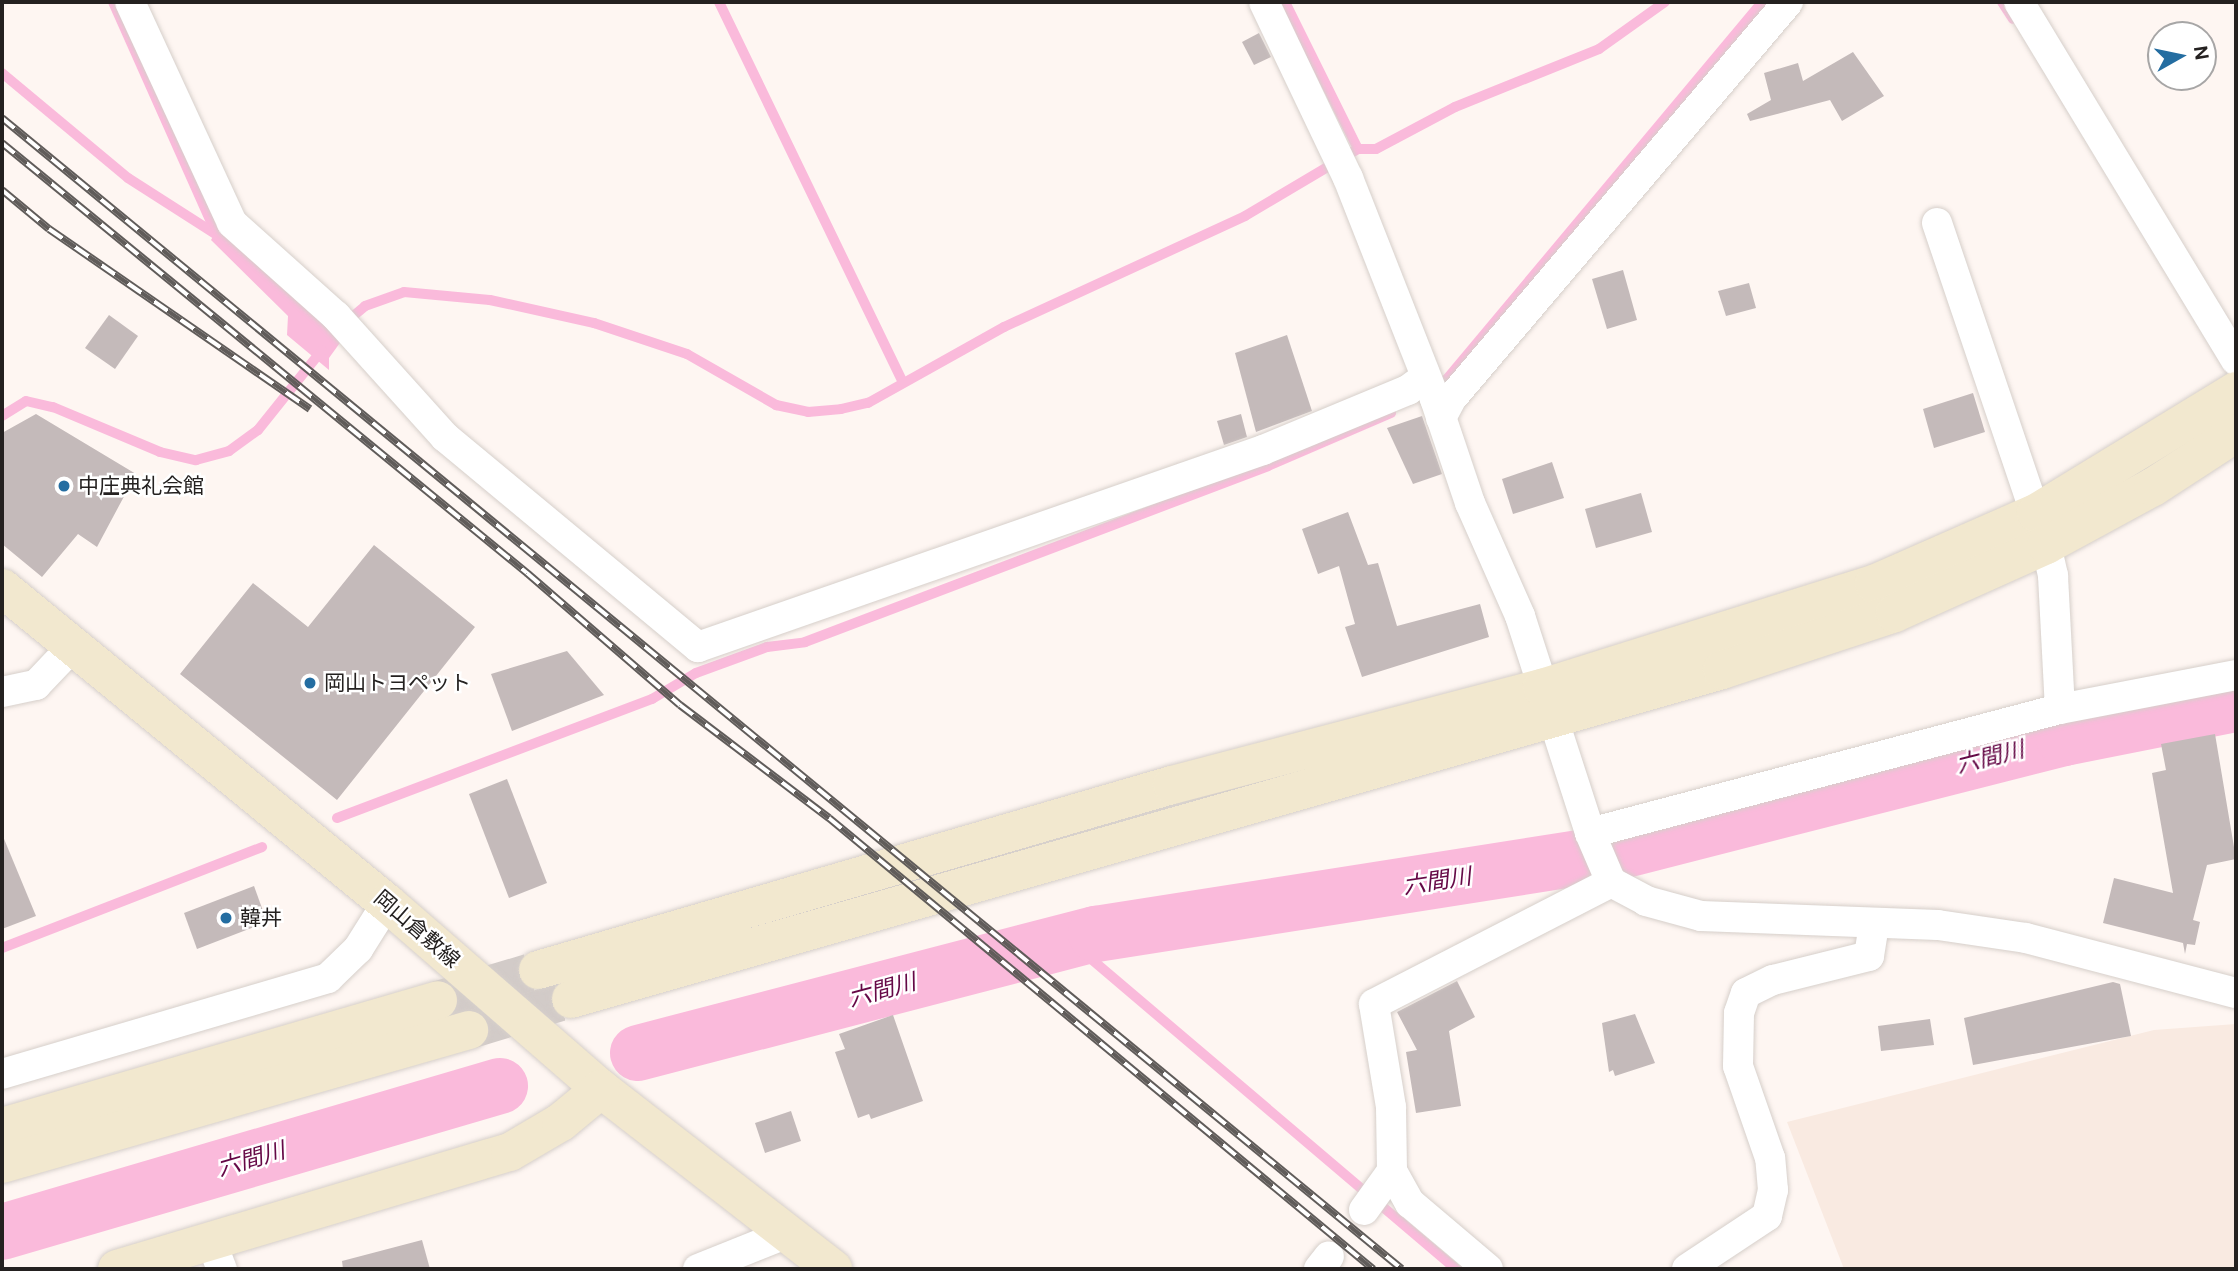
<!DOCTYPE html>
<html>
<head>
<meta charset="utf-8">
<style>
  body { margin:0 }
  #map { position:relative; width:2238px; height:1271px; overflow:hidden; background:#fef6f2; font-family:"DM Sans","Noto Sans JP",sans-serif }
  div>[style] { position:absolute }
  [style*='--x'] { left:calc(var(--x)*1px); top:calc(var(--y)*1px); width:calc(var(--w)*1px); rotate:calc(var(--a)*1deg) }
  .built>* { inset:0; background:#f9eae1 }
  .water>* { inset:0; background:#fabadb }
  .stream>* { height:10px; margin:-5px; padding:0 5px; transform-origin:5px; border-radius:5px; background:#fabadb }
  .river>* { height:56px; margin:-28px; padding:0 28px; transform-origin:28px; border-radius:28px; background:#fabadb }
  .building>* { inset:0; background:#c4baba }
  .secondary-tunnel>* { height:38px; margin-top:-19px; transform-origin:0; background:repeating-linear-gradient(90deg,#d2cbc8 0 38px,transparent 0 57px) }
  .roads { filter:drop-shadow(0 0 2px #d6cfca) drop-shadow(0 0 2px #d6cfca) }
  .street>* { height:30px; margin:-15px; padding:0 15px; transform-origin:15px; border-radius:15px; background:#fff }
  .secondary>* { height:38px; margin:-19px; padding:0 19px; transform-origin:19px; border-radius:19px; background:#f2e8cf }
  .rail>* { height:8px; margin-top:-4px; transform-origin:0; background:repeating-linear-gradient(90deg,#fff 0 16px,#605c5a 0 32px); box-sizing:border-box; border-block:2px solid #605c5a }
  .dots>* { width:19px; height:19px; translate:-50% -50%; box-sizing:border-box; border:4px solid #fff; border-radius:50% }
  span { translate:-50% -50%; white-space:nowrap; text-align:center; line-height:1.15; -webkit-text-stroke:5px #fff; paint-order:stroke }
  .poi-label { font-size:21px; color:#242120 }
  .left { translate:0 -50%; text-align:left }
  .street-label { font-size:21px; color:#242120 }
  .water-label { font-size:23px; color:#650846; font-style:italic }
  .frame { position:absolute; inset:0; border:4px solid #242120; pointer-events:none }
  .north { position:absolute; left:2147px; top:21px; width:70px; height:70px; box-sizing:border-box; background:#fff; border:2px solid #a7a6a6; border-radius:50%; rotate:81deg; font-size:19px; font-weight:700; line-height:28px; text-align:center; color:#242120 }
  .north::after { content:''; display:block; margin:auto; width:24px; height:32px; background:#246da1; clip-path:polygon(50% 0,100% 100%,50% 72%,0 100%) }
</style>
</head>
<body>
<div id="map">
  <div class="built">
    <i style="clip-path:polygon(2236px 1024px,2236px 1269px,1844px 1269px,1787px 1122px,2154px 1030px)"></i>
  </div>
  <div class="water">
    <i style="clip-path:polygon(219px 226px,342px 340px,329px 358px,329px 370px,287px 335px,288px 316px,211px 240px)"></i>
  </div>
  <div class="stream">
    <i style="--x:113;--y:2;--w:248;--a:66"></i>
    <i style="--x:719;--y:2;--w:422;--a:64.2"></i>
    <i style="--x:1285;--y:2;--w:164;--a:63.6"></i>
    <i style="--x:2002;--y:2;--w:20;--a:57"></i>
    <i style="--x:2;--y:73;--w:164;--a:39.8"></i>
    <i style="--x:128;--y:178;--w:115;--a:32.6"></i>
    <i style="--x:345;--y:323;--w:26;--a:-40"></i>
    <i style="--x:365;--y:306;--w:41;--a:-19.7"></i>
    <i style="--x:404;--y:292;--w:86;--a:5.3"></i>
    <i style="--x:490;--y:300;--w:107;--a:12.5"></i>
    <i style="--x:594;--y:323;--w:98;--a:18.4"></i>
    <i style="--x:687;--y:354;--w:103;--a:29.8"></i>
    <i style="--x:776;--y:405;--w:33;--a:12"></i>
    <i style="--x:808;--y:412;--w:33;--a:-5"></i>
    <i style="--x:841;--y:409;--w:28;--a:-13"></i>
    <i style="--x:868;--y:403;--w:156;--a:-29.2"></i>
    <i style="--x:1004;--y:327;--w:265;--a:-24.7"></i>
    <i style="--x:1245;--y:216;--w:131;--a:-30.7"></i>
    <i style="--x:1358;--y:149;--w:18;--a:0"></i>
    <i style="--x:1376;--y:149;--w:89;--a:-28"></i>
    <i style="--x:1455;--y:107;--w:155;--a:-21.9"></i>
    <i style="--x:1599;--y:49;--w:81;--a:-35.5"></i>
    <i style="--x:1435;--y:388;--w:15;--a:-37"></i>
    <i style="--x:1447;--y:379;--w:491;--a:-50.1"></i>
    <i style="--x:2;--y:416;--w:28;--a:-32"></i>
    <i style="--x:26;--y:401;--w:28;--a:13"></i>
    <i style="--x:53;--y:407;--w:116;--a:22.8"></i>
    <i style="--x:160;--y:452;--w:37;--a:13"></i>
    <i style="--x:196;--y:460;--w:34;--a:-15"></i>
    <i style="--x:229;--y:451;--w:36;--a:-36"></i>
    <i style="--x:258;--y:430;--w:102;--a:-51.3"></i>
    <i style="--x:337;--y:818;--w:337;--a:-20.7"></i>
    <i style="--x:652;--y:699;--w:51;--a:-30.6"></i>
    <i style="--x:696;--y:673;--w:76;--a:-20.1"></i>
    <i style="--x:767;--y:647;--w:38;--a:-7"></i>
    <i style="--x:805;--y:642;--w:495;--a:-20.8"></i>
    <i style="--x:1268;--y:466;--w:134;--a:-23.3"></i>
    <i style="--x:1070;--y:941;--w:507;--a:40.36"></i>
    <i style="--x:2;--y:948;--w:279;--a:-21.2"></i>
  </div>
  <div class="river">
    <i style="--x:638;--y:1053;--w:473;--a:-14.6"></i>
    <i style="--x:1096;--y:934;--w:527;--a:-8.94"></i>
    <i style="--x:1617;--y:852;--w:461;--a:-14.3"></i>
    <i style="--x:2064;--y:738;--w:175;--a:-11.2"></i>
    <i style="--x:2;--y:1232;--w:519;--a:-16.34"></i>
  </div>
  <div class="building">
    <i style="clip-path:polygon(1259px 33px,1271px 57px,1254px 65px,1242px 42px)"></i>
    <i style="clip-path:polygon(1853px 52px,1884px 96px,1842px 121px,1830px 100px,1750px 121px,1747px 114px,1771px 100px,1764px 73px,1798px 63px,1803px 81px)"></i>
    <i style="clip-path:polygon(1623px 270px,1637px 320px,1607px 329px,1592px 279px)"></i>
    <i style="clip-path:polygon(1749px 283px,1756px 308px,1726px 316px,1718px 291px)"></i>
    <i style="clip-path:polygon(109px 315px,138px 336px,115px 369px,85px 348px)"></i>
    <i style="clip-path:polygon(1287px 335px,1312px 411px,1256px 432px,1235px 353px)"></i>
    <i style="clip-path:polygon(1973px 393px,1985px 432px,1934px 448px,1923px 409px)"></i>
    <i style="clip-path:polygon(36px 414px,136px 474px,97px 547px,78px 534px,42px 577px,2px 544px,2px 433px)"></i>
    <i style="clip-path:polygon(1241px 414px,1247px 437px,1224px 445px,1217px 421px)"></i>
    <i style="clip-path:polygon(1422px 416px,1442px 474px,1413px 484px,1387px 428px)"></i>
    <i style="clip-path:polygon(1552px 462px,1564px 498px,1513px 514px,1502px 479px)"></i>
    <i style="clip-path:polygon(1641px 493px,1652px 532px,1596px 548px,1585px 509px)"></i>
    <i style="clip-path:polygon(1348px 512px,1368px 565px,1378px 563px,1397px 626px,1480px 604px,1489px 637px,1362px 677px,1345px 627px,1355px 624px,1339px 566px,1318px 574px,1302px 529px)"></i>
    <i style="clip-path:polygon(374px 545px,475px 627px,337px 800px,180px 674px,253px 583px,308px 627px)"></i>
    <i style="clip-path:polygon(567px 651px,604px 695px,512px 731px,491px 674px)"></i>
    <i style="clip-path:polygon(2215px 734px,2236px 859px,2207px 865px,2193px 920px,2200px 922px,2195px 945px,2187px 944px,2185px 954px,2183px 943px,2103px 923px,2114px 878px,2173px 893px,2152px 773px,2166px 770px,2161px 744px)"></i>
    <i style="clip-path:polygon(507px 779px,547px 883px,509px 898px,469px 794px)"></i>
    <i style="clip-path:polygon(2px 834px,36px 916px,2px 929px)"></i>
    <i style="clip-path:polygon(254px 886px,267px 922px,197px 949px,184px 913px)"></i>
    <i style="clip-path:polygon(1457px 981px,1475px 1017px,1449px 1031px,1461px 1106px,1416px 1113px,1406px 1052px,1417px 1050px,1397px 1012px)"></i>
    <i style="clip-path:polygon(2113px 982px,2120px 984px,2131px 1036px,1973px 1065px,1964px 1018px)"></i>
    <i style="clip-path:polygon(1635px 1014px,1655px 1063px,1615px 1076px,1613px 1070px,1609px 1072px,1602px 1023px)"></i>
    <i style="clip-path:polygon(893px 1015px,923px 1101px,871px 1119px,869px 1114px,858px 1118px,835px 1052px,845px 1049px,839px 1034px)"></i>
    <i style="clip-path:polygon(1930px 1019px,1934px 1045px,1881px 1051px,1878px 1026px)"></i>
    <i style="clip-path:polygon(791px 1111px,801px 1141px,765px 1153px,755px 1123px)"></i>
    <i style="clip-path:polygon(422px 1240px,430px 1269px,343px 1269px,342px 1261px)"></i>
  </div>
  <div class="secondary-tunnel">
    <i style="--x:438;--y:1000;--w:104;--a:-16.7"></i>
    <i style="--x:469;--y:1030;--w:107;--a:-16.9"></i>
  </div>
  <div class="roads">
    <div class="street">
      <i style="--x:130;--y:2;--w:243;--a:65.2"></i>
      <i style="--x:232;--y:223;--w:140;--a:41.8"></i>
      <i style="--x:336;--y:316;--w:163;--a:48"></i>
      <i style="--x:445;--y:437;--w:329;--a:39.7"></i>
      <i style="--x:698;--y:647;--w:598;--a:-19.22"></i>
      <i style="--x:1263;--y:450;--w:157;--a:-22.5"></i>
      <i style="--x:1408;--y:390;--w:21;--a:-37"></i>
      <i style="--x:1264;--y:2;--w:195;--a:64.5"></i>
      <i style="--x:1348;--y:178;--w:238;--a:68.5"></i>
      <i style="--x:1435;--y:399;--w:110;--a:71.4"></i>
      <i style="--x:1470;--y:503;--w:124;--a:66.1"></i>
      <i style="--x:1520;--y:616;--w:228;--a:72.1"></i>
      <i style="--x:1590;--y:833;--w:53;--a:66.8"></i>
      <i style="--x:1611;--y:882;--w:40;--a:28"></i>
      <i style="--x:1646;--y:901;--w:57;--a:15.3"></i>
      <i style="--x:1701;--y:916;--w:237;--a:2.2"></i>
      <i style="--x:1938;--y:925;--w:89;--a:8.4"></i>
      <i style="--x:2026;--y:938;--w:217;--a:14.7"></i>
      <i style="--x:2019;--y:2;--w:419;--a:58.8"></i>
      <i style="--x:1937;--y:223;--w:340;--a:71.3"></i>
      <i style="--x:2046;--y:545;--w:32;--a:77"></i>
      <i style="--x:2053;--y:576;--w:133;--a:87"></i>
      <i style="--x:1441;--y:418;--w:21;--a:-62"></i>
      <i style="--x:1451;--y:399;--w:521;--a:-49.67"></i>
      <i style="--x:2;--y:692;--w:35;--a:-12"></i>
      <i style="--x:36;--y:685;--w:55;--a:-46.5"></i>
      <i style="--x:1590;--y:833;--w:486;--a:-14.8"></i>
      <i style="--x:2060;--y:709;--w:179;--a:-10.9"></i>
      <i style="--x:2;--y:1074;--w:340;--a:-16.4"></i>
      <i style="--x:328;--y:978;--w:42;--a:-44"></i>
      <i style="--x:358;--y:949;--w:54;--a:-57.8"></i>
      <i style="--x:1392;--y:1171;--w:37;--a:61"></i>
      <i style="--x:1410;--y:1203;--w:102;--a:40.2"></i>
      <i style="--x:1364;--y:1210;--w:48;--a:-54.3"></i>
      <i style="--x:1392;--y:1171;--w:64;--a:-90.9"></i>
      <i style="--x:1391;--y:1107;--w:104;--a:-99.4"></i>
      <i style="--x:1374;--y:1004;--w:267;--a:-27.2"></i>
      <i style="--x:211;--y:1241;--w:30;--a:69"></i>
      <i style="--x:698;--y:1269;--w:97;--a:-21.8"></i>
      <i style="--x:1319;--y:1269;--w:16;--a:-52"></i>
      <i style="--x:1687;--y:1269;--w:96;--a:-33.5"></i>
      <i style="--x:1767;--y:1216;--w:27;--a:-77"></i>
      <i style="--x:1773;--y:1190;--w:32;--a:-95"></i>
      <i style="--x:1770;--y:1158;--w:97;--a:-109.2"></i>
      <i style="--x:1738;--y:1066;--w:53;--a:-88.9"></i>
      <i style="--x:1739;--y:1013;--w:21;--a:-71"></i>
      <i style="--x:1746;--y:993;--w:30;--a:-26"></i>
      <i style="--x:1773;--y:980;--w:99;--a:-14"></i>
      <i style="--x:1869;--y:956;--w:33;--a:-81"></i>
    </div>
    <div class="secondary">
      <i style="--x:2;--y:588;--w:497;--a:39.3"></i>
      <i style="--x:387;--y:903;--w:284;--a:41"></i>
      <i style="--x:601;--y:1089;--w:294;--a:37.8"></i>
      <i style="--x:538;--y:970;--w:660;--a:-16.27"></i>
      <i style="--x:1172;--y:785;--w:383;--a:-14.7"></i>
      <i style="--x:1542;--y:688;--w:348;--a:-17.4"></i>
      <i style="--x:1874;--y:584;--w:177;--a:-23.7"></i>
      <i style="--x:2036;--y:513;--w:234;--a:-31.4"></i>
      <i style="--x:571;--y:999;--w:1197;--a:-15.95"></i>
      <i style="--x:1722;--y:670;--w:182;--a:-18.2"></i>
      <i style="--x:1895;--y:613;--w:166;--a:-24.2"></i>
      <i style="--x:2046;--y:545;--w:122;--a:-28.5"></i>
      <i style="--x:2153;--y:487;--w:99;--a:-33"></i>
      <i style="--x:2;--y:1127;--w:454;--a:-16.2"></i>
      <i style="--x:2;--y:1164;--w:486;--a:-16"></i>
      <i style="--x:117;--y:1269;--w:410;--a:-16.6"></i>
      <i style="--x:510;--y:1152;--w:59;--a:-30.5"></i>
      <i style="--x:561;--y:1122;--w:52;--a:-39.5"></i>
    </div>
  </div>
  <div class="rail">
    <i style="--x:2;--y:118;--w:1812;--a:39.43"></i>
    <i style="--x:2;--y:143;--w:679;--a:39.32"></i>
    <i style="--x:527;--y:573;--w:202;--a:40.8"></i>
    <i style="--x:680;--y:705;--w:187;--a:37.2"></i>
    <i style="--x:829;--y:818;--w:707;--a:39.66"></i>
    <i style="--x:2;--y:190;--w:61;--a:39.7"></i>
    <i style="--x:49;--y:229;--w:317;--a:34.6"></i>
  </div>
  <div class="dots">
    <i style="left:64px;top:486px;background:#246da1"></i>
    <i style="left:310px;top:683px;background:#246da1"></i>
    <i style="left:226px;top:918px;background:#246da1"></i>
  </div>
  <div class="poi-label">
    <span class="left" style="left:78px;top:486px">中庄典礼会館</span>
    <span class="left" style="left:324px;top:683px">岡山トヨペット</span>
    <span class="left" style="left:240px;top:918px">韓丼</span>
  </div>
  <div class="street-label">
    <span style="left:417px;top:929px;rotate:41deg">岡山倉敷線</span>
  </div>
  <div class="water-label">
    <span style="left:1990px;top:757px;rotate:-14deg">六間川</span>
    <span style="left:1437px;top:881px;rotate:-9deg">六間川</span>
    <span style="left:882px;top:990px;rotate:-15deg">六間川</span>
    <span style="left:251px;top:1159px;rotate:-16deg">六間川</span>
  </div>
  <div class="frame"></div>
  <div class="north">N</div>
</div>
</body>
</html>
